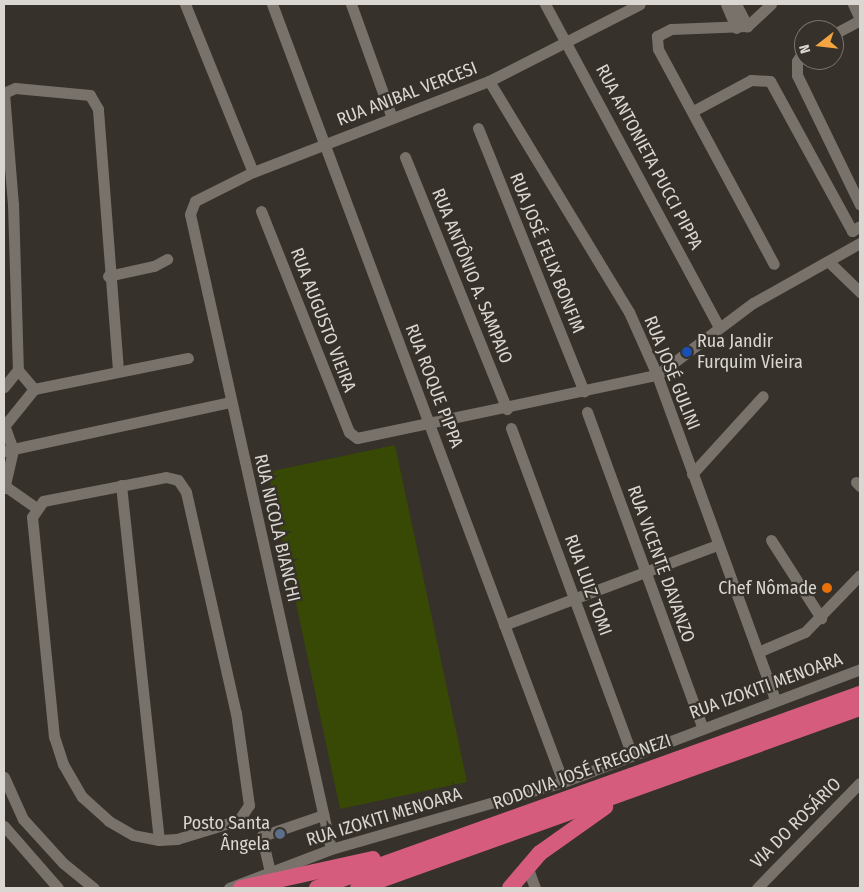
<!DOCTYPE html>
<html>
<head>
<meta charset="utf-8">
<style>
  body { margin:0 }
  #map { position:relative; width:864px; height:892px; overflow:hidden; background:#36312a; font-family:"Fira Sans Condensed",sans-serif }
  div>[style] { position:absolute }
  [style*='--x'] { left:calc(var(--x)*1px); top:calc(var(--y)*1px); width:calc(var(--w)*1px); rotate:calc(var(--a)*1deg) }
  .green>* { inset:0; background:#384906 }
  .minor>* { height:11px; margin:-5.5px; padding:0 5.5px; transform-origin:5.5px; border-radius:5.5px; background:#78726a }
  .highway>* { height:16px; margin:-8px; padding:0 8px; transform-origin:8px; border-radius:8px; background:#d65c7d }
  .dots>* { width:14px; height:14px; translate:-50% -50%; box-sizing:border-box; border:2px solid #36312a; border-radius:50% }
  span { translate:-50% -50%; white-space:nowrap; text-align:center; line-height:1.15; -webkit-text-stroke:4.5px #36312a; paint-order:stroke }
  .street-label { font-size:18px; color:#dad7d2 }
  .poi-label { font-size:18px; color:#dad7d2 }
  .left { translate:0 -50%; text-align:left }
  .right { translate:-100% -50%; text-align:right }
  .frame { position:absolute; inset:0; border:5px solid #dad7d2; pointer-events:none }
  .north { position:absolute; left:794px; top:20px; width:50px; height:50px; box-sizing:border-box; background:#36312a; border:1px solid #78736d; border-radius:50%; rotate:254deg; font-size:14px; font-weight:700; line-height:20px; text-align:center; color:#dad7d2 }
  .north::after { content:''; display:block; margin:auto; width:18px; height:22px; background:#f2a541; clip-path:polygon(50% 0,100% 100%,50% 72%,0 100%) }
</style>
</head>
<body>
<div id="map">
  <div class="green">
    <i style="clip-path:polygon(395px 445px,467px 782px,340px 809px,268px 472px)"></i>
  </div>
  <div class="minor">
    <i style="--x:185;--y:4;--w:181;--a:68"></i>
    <i style="--x:272;--y:4;--w:831;--a:69.49"></i>
    <i style="--x:351;--y:4;--w:121;--a:70.2"></i>
    <i style="--x:545;--y:4;--w:367;--a:61.7"></i>
    <i style="--x:726;--y:4;--w:26;--a:67"></i>
    <i style="--x:736;--y:4;--w:25;--a:63"></i>
    <i style="--x:771;--y:4;--w:33;--a:137"></i>
    <i style="--x:747;--y:26;--w:76;--a:177.7"></i>
    <i style="--x:671;--y:29;--w:16;--a:153"></i>
    <i style="--x:657;--y:36;--w:13;--a:86"></i>
    <i style="--x:658;--y:49;--w:244;--a:61.7"></i>
    <i style="--x:853;--y:4;--w:17;--a:65"></i>
    <i style="--x:834;--y:34;--w:30;--a:-28"></i>
    <i style="--x:804;--y:50;--w:13;--a:122"></i>
    <i style="--x:797;--y:61;--w:14;--a:90"></i>
    <i style="--x:797;--y:75;--w:144;--a:64.1"></i>
    <i style="--x:489;--y:81;--w:270;--a:58.8"></i>
    <i style="--x:629;--y:312;--w:69;--a:66"></i>
    <i style="--x:657;--y:375;--w:346;--a:70"></i>
    <i style="--x:693;--y:111;--w:66;--a:-28.1"></i>
    <i style="--x:751;--y:80;--w:19;--a:3"></i>
    <i style="--x:770;--y:81;--w:171;--a:61.3"></i>
    <i style="--x:852;--y:231;--w:9;--a:-32"></i>
    <i style="--x:478;--y:128;--w:284;--a:68.1"></i>
    <i style="--x:405;--y:157;--w:272;--a:68"></i>
    <i style="--x:261;--y:211;--w:238;--a:68.3"></i>
    <i style="--x:349;--y:432;--w:10;--a:37"></i>
    <i style="--x:357;--y:438;--w:307;--a:-11.9"></i>
    <i style="--x:657;--y:375;--w:120;--a:-36.9"></i>
    <i style="--x:753;--y:303;--w:123;--a:-29.3"></i>
    <i style="--x:828;--y:261;--w:45;--a:44.1"></i>
    <i style="--x:108;--y:276;--w:47;--a:-12.3"></i>
    <i style="--x:154;--y:266;--w:15;--a:-28"></i>
    <i style="--x:118;--y:370;--w:262;--a:-94.4"></i>
    <i style="--x:98;--y:109;--w:16;--a:-120"></i>
    <i style="--x:90;--y:95;--w:75;--a:-174.7"></i>
    <i style="--x:15;--y:88;--w:12;--a:156"></i>
    <i style="--x:4;--y:93;--w:111;--a:85.4"></i>
    <i style="--x:13;--y:204;--w:166;--a:88.3"></i>
    <i style="--x:18;--y:370;--w:25;--a:50"></i>
    <i style="--x:34;--y:389;--w:157;--a:-11.4"></i>
    <i style="--x:4;--y:387;--w:22;--a:-51"></i>
    <i style="--x:587;--y:412;--w:335;--a:69.9"></i>
    <i style="--x:4;--y:425;--w:27;--a:70"></i>
    <i style="--x:13;--y:450;--w:39;--a:103"></i>
    <i style="--x:5;--y:425;--w:46;--a:-51.1"></i>
    <i style="--x:511;--y:428;--w:349;--a:69.7"></i>
    <i style="--x:4;--y:451;--w:232;--a:-12.2"></i>
    <i style="--x:692;--y:474;--w:105;--a:-47.7"></i>
    <i style="--x:166;--y:477;--w:12;--a:14"></i>
    <i style="--x:178;--y:480;--w:14;--a:56"></i>
    <i style="--x:186;--y:492;--w:227;--a:77.3"></i>
    <i style="--x:236;--y:713;--w:93;--a:82"></i>
    <i style="--x:249;--y:805;--w:18;--a:124"></i>
    <i style="--x:239;--y:820;--w:65;--a:163"></i>
    <i style="--x:177;--y:839;--w:18;--a:177"></i>
    <i style="--x:159;--y:840;--w:26;--a:-169"></i>
    <i style="--x:133;--y:835;--w:28;--a:-150"></i>
    <i style="--x:109;--y:821;--w:36;--a:-138"></i>
    <i style="--x:82;--y:797;--w:38;--a:-120"></i>
    <i style="--x:63;--y:764;--w:28;--a:-108"></i>
    <i style="--x:54;--y:737;--w:221;--a:-95.7"></i>
    <i style="--x:32;--y:517;--w:19;--a:-55"></i>
    <i style="--x:43;--y:501;--w:125;--a:-11"></i>
    <i style="--x:856;--y:482;--w:6;--a:45"></i>
    <i style="--x:121;--y:485;--w:357;--a:83.9"></i>
    <i style="--x:5;--y:486;--w:37;--a:35"></i>
    <i style="--x:771;--y:540;--w:93;--a:57.3"></i>
    <i style="--x:504;--y:625;--w:228;--a:-20.6"></i>
    <i style="--x:758;--y:652;--w:51;--a:-23.1"></i>
    <i style="--x:805;--y:632;--w:79;--a:-46"></i>
    <i style="--x:4;--y:777;--w:46;--a:65.7"></i>
    <i style="--x:23;--y:819;--w:59;--a:47.7"></i>
    <i style="--x:63;--y:863;--w:40;--a:39"></i>
    <i style="--x:4;--y:826;--w:82;--a:48.9"></i>
    <i style="--x:331;--y:849;--w:650;--a:-102.52"></i>
    <i style="--x:190;--y:214;--w:14;--a:-69"></i>
    <i style="--x:195;--y:201;--w:65;--a:-26.6"></i>
    <i style="--x:253;--y:172;--w:253;--a:-21.1"></i>
    <i style="--x:489;--y:81;--w:169;--a:-27"></i>
    <i style="--x:527;--y:866;--w:23;--a:70"></i>
    <i style="--x:270;--y:872;--w:37;--a:-103"></i>
    <i style="--x:262;--y:836;--w:65;--a:-19"></i>
    <i style="--x:229;--y:888;--w:109;--a:-20.9"></i>
    <i style="--x:331;--y:849;--w:241;--a:-16.1"></i>
    <i style="--x:563;--y:782;--w:318;--a:-20.8"></i>
    <i style="--x:757;--y:888;--w:147;--a:-45.6"></i>
  </div>
  <div class="highway">
    <i style="--x:241;--y:888;--w:135;--a:-12.4"></i>
    <i style="--x:317;--y:888;--w:577;--a:-19.66"></i>
    <i style="--x:358;--y:888;--w:533;--a:-19.73"></i>
    <i style="--x:510;--y:888;--w:46;--a:-49.4"></i>
    <i style="--x:540;--y:853;--w:80;--a:-35.3"></i>
  </div>
  <div class="dots">
    <i style="left:687px;top:352px;background:#1a4fb4"></i>
    <i style="left:827px;top:588px;background:#e8710a"></i>
    <i style="left:280px;top:834px;background:#5c6f8a"></i>
  </div>
  <div class="street-label">
    <span style="left:407px;top:94px;rotate:-21deg">RUA ANIBAL VERCESI</span>
    <span style="left:649px;top:157px;rotate:62deg">RUA ANTONIETA PUCCI PIPPA</span>
    <span style="left:547px;top:253px;rotate:68deg">RUA JOSÉ FELIX BONFIM</span>
    <span style="left:472px;top:276px;rotate:68deg">RUA ANTÔNIO A. SAMPAIO</span>
    <span style="left:323px;top:320px;rotate:69deg">RUA AUGUSTO VIEIRA</span>
    <span style="left:672px;top:373px;rotate:68deg">RUA JOSÉ GULINI</span>
    <span style="left:434px;top:386px;rotate:69deg">RUA ROQUE PIPPA</span>
    <span style="left:277px;top:528px;rotate:77deg">RUA NICOLA BIANCHI</span>
    <span style="left:661px;top:564px;rotate:70deg">RUA VICENTE DAVANZO</span>
    <span style="left:588px;top:585px;rotate:70deg">RUA LUIZ TOMI</span>
    <span style="left:766px;top:686px;rotate:-20deg">RUA IZOKITI MENOARA</span>
    <span style="left:582px;top:772px;rotate:-20deg">RODOVIA JOSÉ FREGONEZI</span>
    <span style="left:384px;top:817px;rotate:-17deg">RUA IZOKITI MENOARA</span>
    <span style="left:796px;top:823px;rotate:-45deg">VIA DO ROSÁRIO</span>
  </div>
  <div class="poi-label">
    <span class="left" style="left:697px;top:352px">Rua Jandir<br>Furquim Vieira</span>
    <span class="right" style="left:817px;top:588px">Chef Nômade</span>
    <span class="right" style="left:270px;top:834px">Posto Santa<br>Ângela</span>
  </div>
  <div class="frame"></div>
  <div class="north">N</div>
</div>
</body>
</html>
